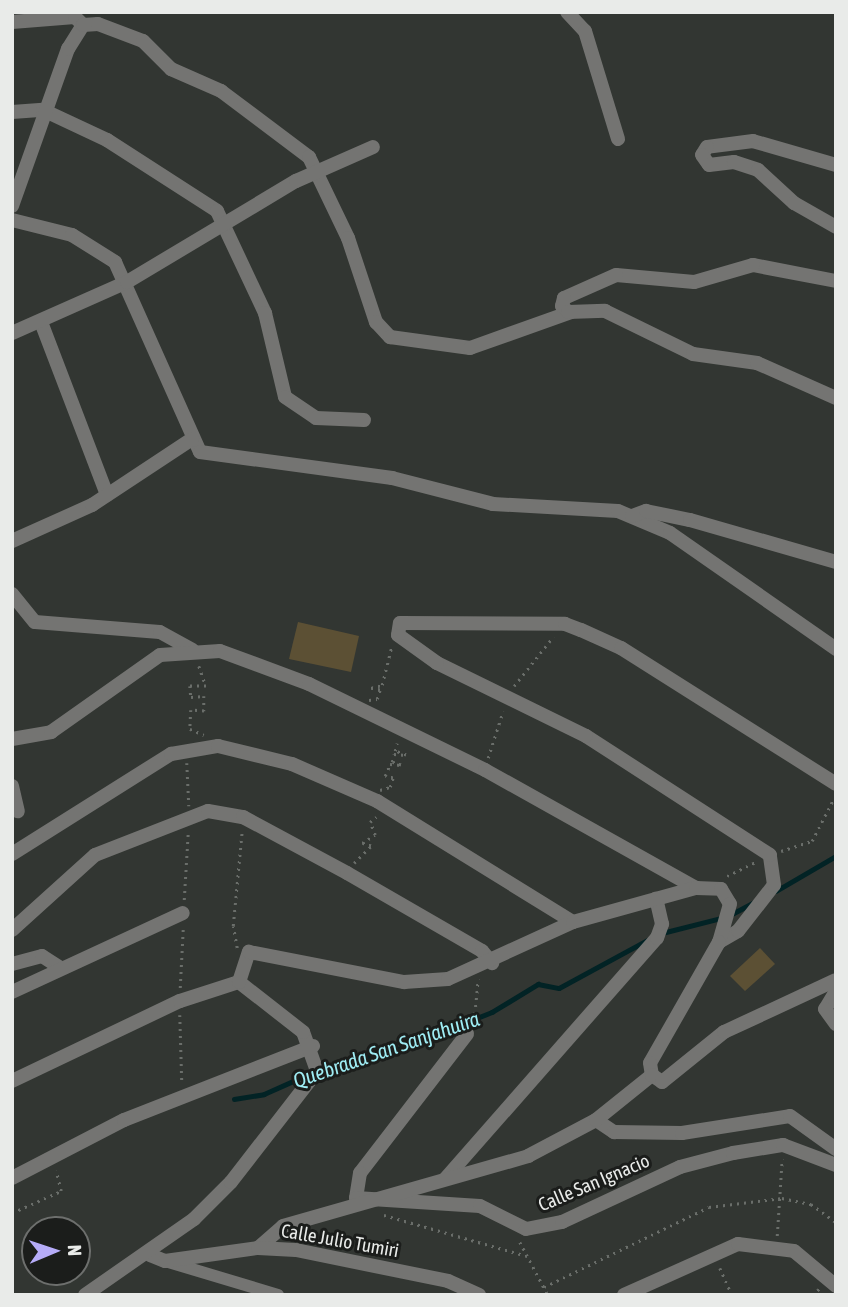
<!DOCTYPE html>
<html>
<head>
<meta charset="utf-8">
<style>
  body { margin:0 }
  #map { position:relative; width:848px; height:1307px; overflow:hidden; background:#323632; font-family:"Asap Condensed",sans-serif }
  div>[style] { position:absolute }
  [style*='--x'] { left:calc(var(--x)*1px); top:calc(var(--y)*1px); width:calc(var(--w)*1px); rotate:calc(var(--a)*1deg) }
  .green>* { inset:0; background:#5c5034 }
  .stream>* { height:4.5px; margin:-2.25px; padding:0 2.25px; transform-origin:2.25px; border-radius:2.25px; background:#022325 }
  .path>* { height:2.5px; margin-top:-1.25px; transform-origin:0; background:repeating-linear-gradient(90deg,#6a6e6a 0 2px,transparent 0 7px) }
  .pedestrian>* { height:12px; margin:-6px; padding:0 6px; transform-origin:6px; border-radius:6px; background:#747472 }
  .minor>* { height:14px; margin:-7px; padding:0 7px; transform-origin:7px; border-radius:7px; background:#747472 }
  span { translate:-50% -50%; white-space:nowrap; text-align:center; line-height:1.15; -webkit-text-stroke:6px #1b1d1b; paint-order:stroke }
  .street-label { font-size:19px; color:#e9ebe9 }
  .water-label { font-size:21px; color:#9fedf4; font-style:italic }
  .frame { position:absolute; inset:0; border:14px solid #e9ebe9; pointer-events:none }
  .north { position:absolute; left:21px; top:1216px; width:70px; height:70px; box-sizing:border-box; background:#1b1d1b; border:2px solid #6d6f6d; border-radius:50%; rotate:88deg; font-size:19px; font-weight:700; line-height:28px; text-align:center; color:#e9ebe9 }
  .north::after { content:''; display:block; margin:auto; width:24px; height:32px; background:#b6acf8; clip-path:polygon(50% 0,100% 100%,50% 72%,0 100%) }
</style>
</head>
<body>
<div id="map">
  <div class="green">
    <i style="clip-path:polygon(298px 622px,359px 636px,351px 672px,289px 659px)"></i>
    <i style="clip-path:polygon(760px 948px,775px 964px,745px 991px,730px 976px)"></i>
  </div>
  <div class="stream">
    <i style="--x:776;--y:891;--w:69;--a:-30.3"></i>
    <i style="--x:730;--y:915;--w:26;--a:-28"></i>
    <i style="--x:662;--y:933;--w:61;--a:-14.3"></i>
    <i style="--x:321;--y:1070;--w:83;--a:-15.4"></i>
    <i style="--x:401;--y:1048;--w:98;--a:-21.6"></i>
    <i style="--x:492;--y:1012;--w:54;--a:-31.3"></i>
    <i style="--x:538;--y:984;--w:21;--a:11"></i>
    <i style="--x:559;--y:988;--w:105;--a:-28.5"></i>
    <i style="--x:234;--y:1099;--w:30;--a:-9"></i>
    <i style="--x:264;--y:1094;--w:49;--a:-24"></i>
  </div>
  <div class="path">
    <i style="--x:199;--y:666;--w:21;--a:71"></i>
    <i style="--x:206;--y:686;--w:16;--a:180"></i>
    <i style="--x:190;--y:686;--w:11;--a:85"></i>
    <i style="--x:191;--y:697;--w:13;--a:-4"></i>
    <i style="--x:204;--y:696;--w:15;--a:90"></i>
    <i style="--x:204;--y:711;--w:13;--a:-176"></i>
    <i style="--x:191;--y:710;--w:19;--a:93"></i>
    <i style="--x:190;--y:729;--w:15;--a:23"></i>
    <i style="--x:514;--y:686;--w:63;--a:-51.5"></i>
    <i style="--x:369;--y:700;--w:8;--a:-7"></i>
    <i style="--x:377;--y:699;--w:9;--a:-72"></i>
    <i style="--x:380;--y:690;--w:9;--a:-167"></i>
    <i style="--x:371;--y:688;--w:11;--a:-15"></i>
    <i style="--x:382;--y:685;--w:38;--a:-76"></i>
    <i style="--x:488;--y:758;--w:49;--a:-72.3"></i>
    <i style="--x:187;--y:763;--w:43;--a:87.3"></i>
    <i style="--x:380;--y:790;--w:10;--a:-17"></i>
    <i style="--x:390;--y:787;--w:9;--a:-72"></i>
    <i style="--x:393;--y:778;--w:8;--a:-166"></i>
    <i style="--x:385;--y:776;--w:13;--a:-67"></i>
    <i style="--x:390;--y:764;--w:11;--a:5"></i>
    <i style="--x:401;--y:765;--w:9;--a:-162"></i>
    <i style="--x:392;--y:762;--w:8;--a:-76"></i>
    <i style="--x:394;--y:754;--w:12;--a:5"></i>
    <i style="--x:406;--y:755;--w:12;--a:-160"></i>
    <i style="--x:395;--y:751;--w:8;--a:-76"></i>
    <i style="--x:781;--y:851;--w:33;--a:-18"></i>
    <i style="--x:812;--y:841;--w:48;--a:-62.9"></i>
    <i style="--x:354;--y:863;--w:24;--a:-45"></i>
    <i style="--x:371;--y:846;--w:9;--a:-162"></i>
    <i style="--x:362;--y:843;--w:15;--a:-32"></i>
    <i style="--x:375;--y:835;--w:14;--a:-111"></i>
    <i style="--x:370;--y:822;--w:8;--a:-40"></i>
    <i style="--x:727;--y:876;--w:32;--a:-26"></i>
    <i style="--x:184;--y:900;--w:67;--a:-86.6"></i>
    <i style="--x:237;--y:948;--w:22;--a:-100"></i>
    <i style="--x:233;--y:926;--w:95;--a:-84.6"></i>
    <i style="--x:180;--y:988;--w:60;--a:-87.1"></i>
    <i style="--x:180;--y:1015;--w:67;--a:88.3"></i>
    <i style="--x:474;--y:1021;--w:42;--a:-84.6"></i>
    <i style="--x:12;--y:1213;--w:54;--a:-24.2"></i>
    <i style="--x:61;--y:1191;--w:21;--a:-104"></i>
    <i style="--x:384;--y:1215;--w:149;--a:16"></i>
    <i style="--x:777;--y:1236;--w:77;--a:-86.3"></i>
    <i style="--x:520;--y:1242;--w:60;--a:62.2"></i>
    <i style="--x:720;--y:1268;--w:30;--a:66"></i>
    <i style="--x:544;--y:1287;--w:183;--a:-25.9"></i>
    <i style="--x:709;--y:1207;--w:74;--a:-7"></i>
    <i style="--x:782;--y:1198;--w:30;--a:12"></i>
    <i style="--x:811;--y:1204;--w:31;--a:36"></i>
    <i style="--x:812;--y:1295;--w:11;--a:-41"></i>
  </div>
  <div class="pedestrian">
    <i style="--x:165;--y:1261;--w:118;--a:16.7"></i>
  </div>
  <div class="minor">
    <i style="--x:567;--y:12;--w:26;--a:47"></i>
    <i style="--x:585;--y:31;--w:113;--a:73"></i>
    <i style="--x:12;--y:22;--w:63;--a:-4.5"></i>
    <i style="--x:75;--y:17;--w:11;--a:45"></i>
    <i style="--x:12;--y:112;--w:31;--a:-4"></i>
    <i style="--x:43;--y:110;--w:71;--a:25.1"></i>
    <i style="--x:107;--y:140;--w:131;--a:32.8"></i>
    <i style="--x:217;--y:211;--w:113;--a:64.8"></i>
    <i style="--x:265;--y:313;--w:86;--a:76.6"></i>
    <i style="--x:285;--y:397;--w:37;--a:34"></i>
    <i style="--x:316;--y:418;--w:48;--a:2.4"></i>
    <i style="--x:836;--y:165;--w:86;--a:-163.9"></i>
    <i style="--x:753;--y:141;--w:46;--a:172.6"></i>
    <i style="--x:707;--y:147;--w:9;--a:122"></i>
    <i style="--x:702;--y:155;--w:12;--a:55"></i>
    <i style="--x:709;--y:165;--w:25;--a:-7"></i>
    <i style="--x:734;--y:162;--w:25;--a:18"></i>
    <i style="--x:758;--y:170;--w:49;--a:42.5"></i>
    <i style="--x:794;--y:203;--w:48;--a:29.7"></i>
    <i style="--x:12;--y:206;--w:167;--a:-70.4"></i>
    <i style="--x:68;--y:49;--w:28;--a:-58"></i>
    <i style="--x:83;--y:25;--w:15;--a:-4"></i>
    <i style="--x:98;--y:24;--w:48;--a:20.7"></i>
    <i style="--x:143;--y:41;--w:40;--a:45"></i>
    <i style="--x:171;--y:69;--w:55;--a:23.7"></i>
    <i style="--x:221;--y:91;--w:110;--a:36.9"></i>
    <i style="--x:309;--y:157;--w:90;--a:64.3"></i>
    <i style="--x:348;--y:238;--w:89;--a:71.6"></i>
    <i style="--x:376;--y:322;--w:21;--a:47"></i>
    <i style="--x:390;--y:337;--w:81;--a:7.8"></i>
    <i style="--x:470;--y:348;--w:107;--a:-19.6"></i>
    <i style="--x:12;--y:220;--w:62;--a:14"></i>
    <i style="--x:72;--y:235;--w:51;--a:32.1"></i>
    <i style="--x:115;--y:262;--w:208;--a:65.9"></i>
    <i style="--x:200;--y:452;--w:194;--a:7.7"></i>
    <i style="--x:392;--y:478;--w:104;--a:14.4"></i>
    <i style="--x:493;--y:504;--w:125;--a:3.2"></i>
    <i style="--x:618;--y:511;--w:56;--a:22.9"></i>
    <i style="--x:670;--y:533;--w:203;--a:34.9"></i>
    <i style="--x:836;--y:281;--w:85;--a:-169.1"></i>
    <i style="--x:753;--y:265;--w:61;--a:163.9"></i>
    <i style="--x:694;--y:282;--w:78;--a:-174.9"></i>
    <i style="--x:616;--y:275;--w:57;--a:156.1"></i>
    <i style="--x:564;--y:298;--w:8;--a:104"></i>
    <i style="--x:562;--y:306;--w:8;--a:45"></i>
    <i style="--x:568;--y:312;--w:37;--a:-2"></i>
    <i style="--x:605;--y:311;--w:98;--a:26"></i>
    <i style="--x:693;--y:354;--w:65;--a:8"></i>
    <i style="--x:757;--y:363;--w:86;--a:23.9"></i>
    <i style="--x:41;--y:322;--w:185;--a:69.1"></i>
    <i style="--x:12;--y:333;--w:126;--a:-23.9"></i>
    <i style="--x:127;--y:282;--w:197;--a:-30.9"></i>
    <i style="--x:296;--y:181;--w:84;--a:-23.8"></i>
    <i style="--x:632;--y:516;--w:15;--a:-20"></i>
    <i style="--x:646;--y:511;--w:45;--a:11.6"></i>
    <i style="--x:690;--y:520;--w:152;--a:16"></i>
    <i style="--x:12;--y:541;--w:88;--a:-24.2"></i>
    <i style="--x:92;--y:505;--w:120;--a:-33.4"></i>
    <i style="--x:12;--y:594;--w:36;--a:51"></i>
    <i style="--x:35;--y:622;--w:125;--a:4.6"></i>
    <i style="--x:160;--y:632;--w:37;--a:29"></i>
    <i style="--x:12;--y:739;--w:40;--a:-10"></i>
    <i style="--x:51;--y:732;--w:133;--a:-35.2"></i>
    <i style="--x:160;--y:655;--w:60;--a:-3.8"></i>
    <i style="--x:220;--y:651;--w:95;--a:20.3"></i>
    <i style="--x:309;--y:684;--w:196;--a:26"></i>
    <i style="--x:485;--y:770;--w:242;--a:29.2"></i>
    <i style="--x:12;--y:786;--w:26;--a:77"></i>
    <i style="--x:12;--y:854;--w:188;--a:-32.2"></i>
    <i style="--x:171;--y:754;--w:48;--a:-9.7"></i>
    <i style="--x:218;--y:746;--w:76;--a:13.7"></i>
    <i style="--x:292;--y:764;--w:93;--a:23.5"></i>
    <i style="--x:377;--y:801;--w:230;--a:31.7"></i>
    <i style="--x:12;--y:930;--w:112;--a:-42.1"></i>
    <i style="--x:95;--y:855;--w:121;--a:-21.3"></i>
    <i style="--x:208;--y:811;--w:36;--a:10"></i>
    <i style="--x:243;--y:817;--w:118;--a:28.3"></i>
    <i style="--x:347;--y:873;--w:156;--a:30"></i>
    <i style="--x:482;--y:951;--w:16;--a:50"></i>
    <i style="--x:719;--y:942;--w:22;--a:-30"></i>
    <i style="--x:738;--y:931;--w:58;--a:-52"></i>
    <i style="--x:774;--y:885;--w:30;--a:-98"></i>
    <i style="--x:770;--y:855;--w:219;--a:-147.1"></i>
    <i style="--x:586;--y:736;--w:166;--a:-153.9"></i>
    <i style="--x:437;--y:663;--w:48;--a:-144.3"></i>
    <i style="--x:398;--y:635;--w:12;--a:-81"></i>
    <i style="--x:400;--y:623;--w:165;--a:0.3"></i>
    <i style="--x:565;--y:624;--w:17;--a:21"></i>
    <i style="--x:581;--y:630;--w:44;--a:24.2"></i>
    <i style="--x:621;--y:648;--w:254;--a:32.3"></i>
    <i style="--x:12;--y:964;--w:31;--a:-15"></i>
    <i style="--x:42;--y:956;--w:20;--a:33"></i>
    <i style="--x:836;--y:991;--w:21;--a:121"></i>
    <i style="--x:825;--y:1009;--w:19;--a:54"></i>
    <i style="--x:12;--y:992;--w:188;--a:-24.8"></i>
    <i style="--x:467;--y:1034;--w:175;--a:127.6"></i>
    <i style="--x:360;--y:1173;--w:25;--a:99"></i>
    <i style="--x:356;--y:1198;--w:124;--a:3.7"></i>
    <i style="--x:480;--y:1206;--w:51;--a:26.6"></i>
    <i style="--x:526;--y:1229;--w:37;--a:-11"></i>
    <i style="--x:562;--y:1222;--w:130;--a:-25"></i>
    <i style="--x:680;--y:1167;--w:55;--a:-14.8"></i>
    <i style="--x:733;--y:1153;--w:51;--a:-9.1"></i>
    <i style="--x:783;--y:1145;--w:57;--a:20.7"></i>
    <i style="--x:12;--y:1081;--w:186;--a:-25.5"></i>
    <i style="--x:180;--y:1001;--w:62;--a:-17.9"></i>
    <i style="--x:596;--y:1120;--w:22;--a:34"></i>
    <i style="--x:614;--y:1132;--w:68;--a:0.8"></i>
    <i style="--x:682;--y:1133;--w:109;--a:-8.9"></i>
    <i style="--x:790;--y:1116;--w:57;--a:35.7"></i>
    <i style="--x:12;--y:1178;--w:126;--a:-27.4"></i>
    <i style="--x:124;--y:1120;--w:203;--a:-21.4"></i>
    <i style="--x:445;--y:1179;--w:321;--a:-48.7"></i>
    <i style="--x:657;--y:938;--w:15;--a:-70"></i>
    <i style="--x:662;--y:924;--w:26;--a:-103"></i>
    <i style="--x:258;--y:1248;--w:33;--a:-41"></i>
    <i style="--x:283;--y:1226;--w:255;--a:-15.9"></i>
    <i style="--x:528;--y:1156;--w:77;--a:-27.9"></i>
    <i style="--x:596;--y:1120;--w:72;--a:-38.8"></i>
    <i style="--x:150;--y:1255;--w:16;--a:22"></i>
    <i style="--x:165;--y:1261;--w:94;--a:-8"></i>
    <i style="--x:258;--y:1248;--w:38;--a:3"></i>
    <i style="--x:296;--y:1250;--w:155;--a:11.5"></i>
    <i style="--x:448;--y:1281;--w:34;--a:24"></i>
    <i style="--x:85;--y:1295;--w:133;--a:-34.9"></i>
    <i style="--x:194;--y:1219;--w:52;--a:-45"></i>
    <i style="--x:231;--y:1182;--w:140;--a:-52.2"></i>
    <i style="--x:317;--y:1071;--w:41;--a:-109.7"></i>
    <i style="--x:303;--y:1032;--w:81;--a:-142"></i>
    <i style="--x:239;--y:982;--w:32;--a:-72"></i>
    <i style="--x:249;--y:952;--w:158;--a:11"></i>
    <i style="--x:404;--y:982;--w:44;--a:-3.9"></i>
    <i style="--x:448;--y:979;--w:137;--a:-24.5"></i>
    <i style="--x:573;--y:922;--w:128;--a:-15.5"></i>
    <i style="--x:696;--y:888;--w:25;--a:2"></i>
    <i style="--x:721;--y:889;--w:17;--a:59"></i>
    <i style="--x:730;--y:904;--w:40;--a:106"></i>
    <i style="--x:719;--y:942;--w:139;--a:119.7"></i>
    <i style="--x:650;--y:1063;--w:12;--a:81"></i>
    <i style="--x:652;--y:1075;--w:12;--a:35"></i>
    <i style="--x:662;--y:1082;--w:80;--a:-38.9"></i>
    <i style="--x:724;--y:1032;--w:123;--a:-24.9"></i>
    <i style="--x:624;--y:1295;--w:125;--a:-24.1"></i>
    <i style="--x:738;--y:1244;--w:56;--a:7.1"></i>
    <i style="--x:794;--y:1251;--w:55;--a:39.8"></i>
  </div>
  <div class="street-label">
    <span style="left:594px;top:1183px;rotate:-23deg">Calle San Ignacio</span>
    <span style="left:340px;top:1241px;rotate:10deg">Calle Julio Tumiri</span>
  </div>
  <div class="water-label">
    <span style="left:386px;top:1049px;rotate:-19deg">Quebrada San Sanjahuira</span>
  </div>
  <div class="frame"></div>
  <div class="north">N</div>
</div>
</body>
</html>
